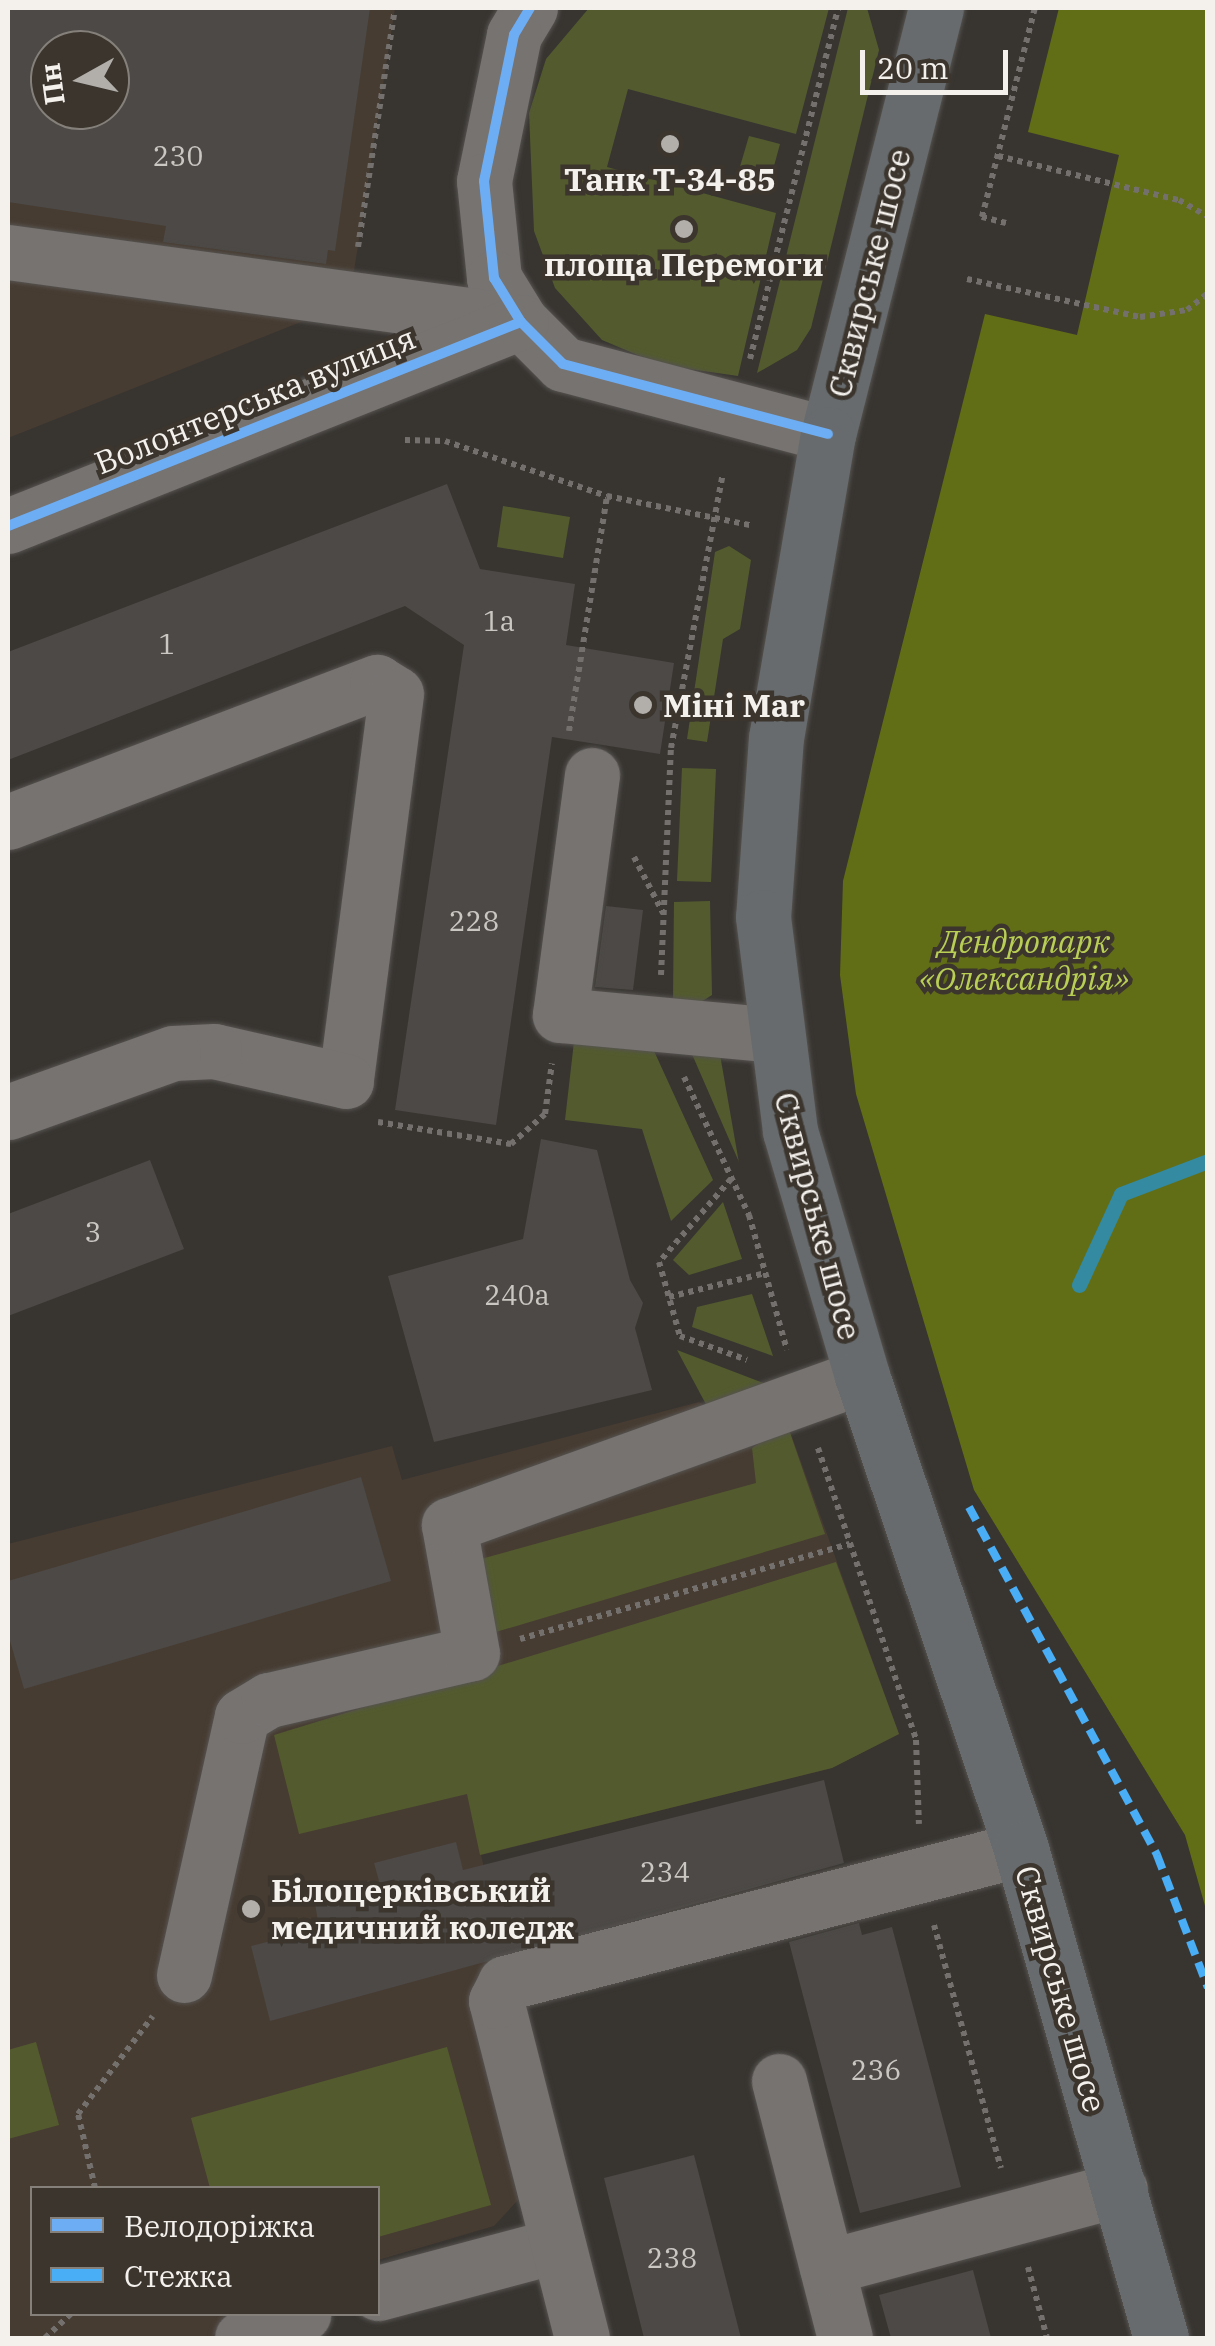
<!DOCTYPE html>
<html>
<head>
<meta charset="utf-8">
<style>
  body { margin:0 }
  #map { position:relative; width:1215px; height:2346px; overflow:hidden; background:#383531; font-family:"IBM Plex Serif",serif }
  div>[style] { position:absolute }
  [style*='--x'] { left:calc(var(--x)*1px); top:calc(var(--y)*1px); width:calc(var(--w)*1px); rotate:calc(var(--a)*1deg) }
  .built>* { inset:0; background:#473c32 }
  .green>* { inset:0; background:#535b2e }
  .forest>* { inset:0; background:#626e16 }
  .stream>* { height:15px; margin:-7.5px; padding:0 7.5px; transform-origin:7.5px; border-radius:7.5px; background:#338aa1 }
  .building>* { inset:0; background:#4c4946 }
  .path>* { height:6px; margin-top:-3px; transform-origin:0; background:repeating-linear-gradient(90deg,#74706e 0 5px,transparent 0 10px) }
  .roads { filter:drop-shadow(0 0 2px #565350) drop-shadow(0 0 2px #565350) }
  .minor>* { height:55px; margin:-27.5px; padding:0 27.5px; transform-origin:27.5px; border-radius:27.5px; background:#767371 }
  .major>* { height:55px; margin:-27.5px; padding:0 27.5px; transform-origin:27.5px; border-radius:27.5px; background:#676b6d }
  .quiet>* { height:8px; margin-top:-4px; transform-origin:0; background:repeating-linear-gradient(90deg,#49aef6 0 15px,transparent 0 23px) }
  .cycleway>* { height:10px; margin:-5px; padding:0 5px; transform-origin:5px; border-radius:5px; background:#6dadf4 }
  .dots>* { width:28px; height:28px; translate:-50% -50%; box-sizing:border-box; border:5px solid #3b352e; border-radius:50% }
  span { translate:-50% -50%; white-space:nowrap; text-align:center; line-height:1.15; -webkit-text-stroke:9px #3b352e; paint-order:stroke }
  .number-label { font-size:28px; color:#cac6c2 }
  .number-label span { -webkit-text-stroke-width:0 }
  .poi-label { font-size:32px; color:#f4f0ec; font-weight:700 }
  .left { translate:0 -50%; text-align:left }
  .street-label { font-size:32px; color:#f4f0ec }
  .park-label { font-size:32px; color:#b9ce54; font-style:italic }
  .frame { position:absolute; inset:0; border:10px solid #f4f0ec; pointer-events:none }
  .legend { position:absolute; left:30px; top:2186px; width:350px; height:130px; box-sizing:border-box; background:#3b352e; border:2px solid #85807a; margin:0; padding:12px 18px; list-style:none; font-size:30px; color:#f4f0ec }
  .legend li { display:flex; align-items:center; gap:20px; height:50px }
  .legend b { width:50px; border:2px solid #85807a }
  .north { position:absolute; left:30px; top:30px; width:100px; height:100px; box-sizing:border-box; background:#3b352e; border:2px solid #85807a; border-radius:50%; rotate:262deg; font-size:28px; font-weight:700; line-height:40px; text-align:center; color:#f4f0ec }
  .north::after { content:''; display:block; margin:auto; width:35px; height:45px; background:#b2afab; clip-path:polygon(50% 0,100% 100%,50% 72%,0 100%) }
  .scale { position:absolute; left:860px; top:50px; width:148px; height:45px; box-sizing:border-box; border:5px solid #f4f0ec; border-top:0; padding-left:12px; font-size:30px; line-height:35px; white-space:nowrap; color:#f4f0ec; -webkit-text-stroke:8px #3b352e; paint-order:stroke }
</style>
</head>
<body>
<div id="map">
  <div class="built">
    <i style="clip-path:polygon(evenodd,8px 8px,395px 8px,349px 303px,8px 438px,8px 8px,50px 50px,110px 50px,110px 110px,50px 110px,50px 50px)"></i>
    <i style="clip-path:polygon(774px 1387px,899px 1734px,832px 1768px,481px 1855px,507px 1964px,478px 1981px,518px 2200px,494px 2226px,378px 2260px,378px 2188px,32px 2188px,32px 2314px,239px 2314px,210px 2338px,8px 2338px,8px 1544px,392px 1446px,402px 1480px,699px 1402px,710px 1409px)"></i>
  </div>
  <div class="green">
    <i style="clip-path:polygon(589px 8px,829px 8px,796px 134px,628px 89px,607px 167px,776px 213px,738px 376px,661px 365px,602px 340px,555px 288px,534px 231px,529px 113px,546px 59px)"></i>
    <i style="clip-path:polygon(848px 8px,867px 8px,879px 50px,811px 328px,797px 350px,757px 373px)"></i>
    <i style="clip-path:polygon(749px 136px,780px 144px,766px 195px,734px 187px)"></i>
    <i style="clip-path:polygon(503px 506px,570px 517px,563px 558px,497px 547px)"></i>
    <i style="clip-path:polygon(729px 546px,751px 560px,740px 629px,723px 639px,707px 742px,687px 739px,715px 552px)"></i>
    <i style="clip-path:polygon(682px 768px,716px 769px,711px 882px,677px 881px)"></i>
    <i style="clip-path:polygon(710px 901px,712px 995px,690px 1009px,673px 1000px,674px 902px)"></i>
    <i style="clip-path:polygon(575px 1033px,649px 1040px,713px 1180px,671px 1221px,642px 1129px,565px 1120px)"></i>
    <i style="clip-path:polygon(688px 1045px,719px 1049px,739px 1163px,739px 1162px)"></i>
    <i style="clip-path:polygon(723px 1202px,742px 1259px,689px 1275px,673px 1260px)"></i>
    <i style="clip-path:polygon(752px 1294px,773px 1356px,692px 1327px,697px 1307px)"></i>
    <i style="clip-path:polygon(677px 1350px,774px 1387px,709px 1410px)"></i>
    <i style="clip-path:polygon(787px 1424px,825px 1534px,486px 1635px,470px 1562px,756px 1483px,752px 1448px)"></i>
    <i style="clip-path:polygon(836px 1562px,899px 1734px,832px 1768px,480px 1855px,467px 1794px,299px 1834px,274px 1735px)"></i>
    <i style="clip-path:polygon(36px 2042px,59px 2125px,8px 2139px,8px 2050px)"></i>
    <i style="clip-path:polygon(447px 2047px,491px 2205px,378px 2237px,378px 2188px,210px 2188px,191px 2118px)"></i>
  </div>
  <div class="forest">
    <i style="clip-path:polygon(1059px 8px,1207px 8px,1207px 1913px,1185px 1835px,974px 1490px,856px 1094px,840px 975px,843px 881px,985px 314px,1077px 335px,1119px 155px,1028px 132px)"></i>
  </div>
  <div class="stream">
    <i style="--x:1079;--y:1285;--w:100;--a:-65.2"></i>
    <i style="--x:1121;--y:1194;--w:93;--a:-20.8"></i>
  </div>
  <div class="building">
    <i style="clip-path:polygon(evenodd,8px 8px,370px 8px,335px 251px,328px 250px,326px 264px,163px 242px,166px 226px,8px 202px,8px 8px,50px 50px,110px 50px,110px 110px,50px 110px,50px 50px)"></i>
    <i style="clip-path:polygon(447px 484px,480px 569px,575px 584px,566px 645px,674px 663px,660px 754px,552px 737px,496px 1125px,395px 1110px,464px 645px,405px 606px,8px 760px,8px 652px)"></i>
    <i style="clip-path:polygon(606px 906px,643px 910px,633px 990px,595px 987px)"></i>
    <i style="clip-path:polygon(541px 1139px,597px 1150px,630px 1280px,643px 1303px,635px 1328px,652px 1390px,434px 1442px,388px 1276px,523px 1239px)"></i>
    <i style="clip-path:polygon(150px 1160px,184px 1249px,8px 1316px,8px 1214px)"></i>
    <i style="clip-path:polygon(361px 1477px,391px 1581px,24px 1689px,8px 1634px,8px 1581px)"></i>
    <i style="clip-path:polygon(824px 1780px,844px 1863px,270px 2021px,251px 1946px,319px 1929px,312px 1883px,379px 1881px,374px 1863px,456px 1842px,463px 1870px)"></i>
    <i style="clip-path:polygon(859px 1923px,862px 1935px,892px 1927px,961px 2187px,860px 2213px,789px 1942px)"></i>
    <i style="clip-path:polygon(694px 2155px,741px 2338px,644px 2338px,604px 2178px)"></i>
    <i style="clip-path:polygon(973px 2270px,991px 2338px,891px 2338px,879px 2295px)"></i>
  </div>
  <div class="path">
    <i style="--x:998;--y:156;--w:186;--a:13.7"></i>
    <i style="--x:1179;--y:200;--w:34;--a:30"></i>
    <i style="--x:1006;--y:223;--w:25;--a:-166"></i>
    <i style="--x:982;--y:217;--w:216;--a:-75.8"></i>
    <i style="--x:358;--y:247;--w:242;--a:-81.2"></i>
    <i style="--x:967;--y:279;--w:177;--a:12.4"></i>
    <i style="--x:1140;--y:317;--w:48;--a:-8.5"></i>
    <i style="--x:1187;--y:310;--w:27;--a:-39"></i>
    <i style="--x:750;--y:359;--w:362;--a:-75.9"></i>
    <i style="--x:405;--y:440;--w:40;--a:1.4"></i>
    <i style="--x:445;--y:441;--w:171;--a:18.8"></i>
    <i style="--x:607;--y:496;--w:146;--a:11.5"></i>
    <i style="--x:569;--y:731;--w:238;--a:-80.8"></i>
    <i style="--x:634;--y:857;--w:63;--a:62.6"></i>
    <i style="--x:661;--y:975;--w:227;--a:-87.5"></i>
    <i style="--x:671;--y:748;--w:279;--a:-79.3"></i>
    <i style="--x:684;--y:1077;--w:153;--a:64.8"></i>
    <i style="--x:749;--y:1215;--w:140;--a:74.3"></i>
    <i style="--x:378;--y:1122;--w:135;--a:9.4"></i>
    <i style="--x:511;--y:1144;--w:45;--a:-41.4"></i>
    <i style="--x:545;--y:1114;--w:51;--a:-82.2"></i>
    <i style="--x:731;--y:1179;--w:110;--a:130.9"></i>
    <i style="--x:659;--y:1262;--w:77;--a:74.2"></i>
    <i style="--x:680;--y:1336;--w:71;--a:19.7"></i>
    <i style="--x:669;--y:1297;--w:99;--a:-14"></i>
    <i style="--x:818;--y:1448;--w:308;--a:71.4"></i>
    <i style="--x:916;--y:1740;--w:84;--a:88"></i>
    <i style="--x:520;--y:1639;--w:343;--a:-16.1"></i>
    <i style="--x:934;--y:1925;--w:252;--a:74.6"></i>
    <i style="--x:95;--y:2188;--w:76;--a:-102.9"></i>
    <i style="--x:78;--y:2114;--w:123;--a:-52.6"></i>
    <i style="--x:1028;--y:2267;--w:73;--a:75"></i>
    <i style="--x:45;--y:2338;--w:35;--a:-43"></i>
  </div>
  <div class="roads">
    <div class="minor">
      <i style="--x:530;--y:8;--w:31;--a:121"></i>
      <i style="--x:514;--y:35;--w:149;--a:101.6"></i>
      <i style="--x:484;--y:181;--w:98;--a:84.1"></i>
      <i style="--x:494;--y:278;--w:52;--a:58.5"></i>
      <i style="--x:521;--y:322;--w:59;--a:45"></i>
      <i style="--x:563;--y:364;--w:274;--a:14.8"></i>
      <i style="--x:8;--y:252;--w:510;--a:7.78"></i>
      <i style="--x:8;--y:526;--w:552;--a:-21.69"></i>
      <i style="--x:592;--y:775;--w:242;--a:97.6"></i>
      <i style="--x:560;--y:1015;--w:215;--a:5.3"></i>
      <i style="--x:8;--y:822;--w:395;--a:-20.8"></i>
      <i style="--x:377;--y:682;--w:22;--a:32"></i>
      <i style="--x:396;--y:694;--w:390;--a:97.4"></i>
      <i style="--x:346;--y:1081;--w:135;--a:-167.2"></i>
      <i style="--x:214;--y:1051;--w:41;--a:177.2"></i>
      <i style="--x:173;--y:1053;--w:175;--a:160.3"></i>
      <i style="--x:184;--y:1975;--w:265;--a:-77.4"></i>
      <i style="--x:242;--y:1716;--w:31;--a:-31"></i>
      <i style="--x:269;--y:1700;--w:208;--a:-13"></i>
      <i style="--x:472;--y:1653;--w:130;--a:-100.2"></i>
      <i style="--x:449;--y:1525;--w:439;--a:-19.8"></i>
      <i style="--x:779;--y:2081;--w:265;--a:75.6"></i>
      <i style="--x:827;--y:2267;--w:303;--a:-14.9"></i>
      <i style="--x:378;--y:2293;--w:186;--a:-14.9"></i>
      <i style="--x:242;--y:2338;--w:66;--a:-21.5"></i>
      <i style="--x:582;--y:2338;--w:348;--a:-104.3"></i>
      <i style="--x:496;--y:2001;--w:20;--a:-63"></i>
      <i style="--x:505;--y:1983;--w:533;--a:-14.56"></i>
    </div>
    <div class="major">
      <i style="--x:936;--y:8;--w:439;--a:104.2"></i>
      <i style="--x:828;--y:434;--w:307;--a:99.7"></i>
      <i style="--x:776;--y:737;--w:180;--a:94.1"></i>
      <i style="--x:763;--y:917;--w:216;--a:82.8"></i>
      <i style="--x:790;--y:1131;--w:255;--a:73.6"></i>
      <i style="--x:862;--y:1376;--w:499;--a:71.4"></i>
      <i style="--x:1021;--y:1849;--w:509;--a:74.02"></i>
    </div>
  </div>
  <div class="quiet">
    <i style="--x:969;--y:1507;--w:396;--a:61.6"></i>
    <i style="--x:1157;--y:1855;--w:142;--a:69"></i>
  </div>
  <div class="cycleway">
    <i style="--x:530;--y:8;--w:31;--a:121"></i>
    <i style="--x:514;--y:35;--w:149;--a:101.6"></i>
    <i style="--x:484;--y:181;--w:98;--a:84.1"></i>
    <i style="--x:494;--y:278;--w:52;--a:58.5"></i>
    <i style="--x:521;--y:322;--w:59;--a:45"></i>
    <i style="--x:563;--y:364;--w:274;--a:14.8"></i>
    <i style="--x:8;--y:526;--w:552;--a:-21.69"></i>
  </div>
  <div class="dots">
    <i style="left:670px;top:144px;background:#b2afab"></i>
    <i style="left:684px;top:229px;background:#b2afab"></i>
    <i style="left:643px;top:705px;background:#b2afab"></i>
    <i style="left:251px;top:1909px;background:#b2afab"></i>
  </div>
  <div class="number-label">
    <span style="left:178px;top:156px">230</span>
    <span style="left:499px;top:621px">1а</span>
    <span style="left:167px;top:644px">1</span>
    <span style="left:474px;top:921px">228</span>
    <span style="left:93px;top:1232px">3</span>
    <span style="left:517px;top:1295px">240а</span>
    <span style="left:665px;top:1872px">234</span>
    <span style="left:876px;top:2070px">236</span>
    <span style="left:672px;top:2258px">238</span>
  </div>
  <div class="poi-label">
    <span style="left:670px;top:179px">Танк Т-34-85</span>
    <span style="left:684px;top:264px">площа Перемоги</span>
    <span class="left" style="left:663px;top:705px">Міні Mar</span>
    <span class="left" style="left:271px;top:1909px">Білоцерківський<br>медичний коледж</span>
  </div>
  <div class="street-label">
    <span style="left:869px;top:273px;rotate:-76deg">Сквирське шосе</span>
    <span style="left:255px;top:400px;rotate:-22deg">Волонтерська вулиця</span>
    <span style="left:818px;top:1216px;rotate:75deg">Сквирське шосе</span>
    <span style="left:1061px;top:1989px;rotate:74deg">Сквирське шосе</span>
  </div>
  <div class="park-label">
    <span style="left:1024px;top:960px">Дендропарк<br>«Олександрія»</span>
  </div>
  <div class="frame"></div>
  <ul class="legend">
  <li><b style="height:12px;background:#6dadf4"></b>Велодоріжка</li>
  <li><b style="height:12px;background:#49aef6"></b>Стежка</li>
  </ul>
  <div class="north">Пн</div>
  <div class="scale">20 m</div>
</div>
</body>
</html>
